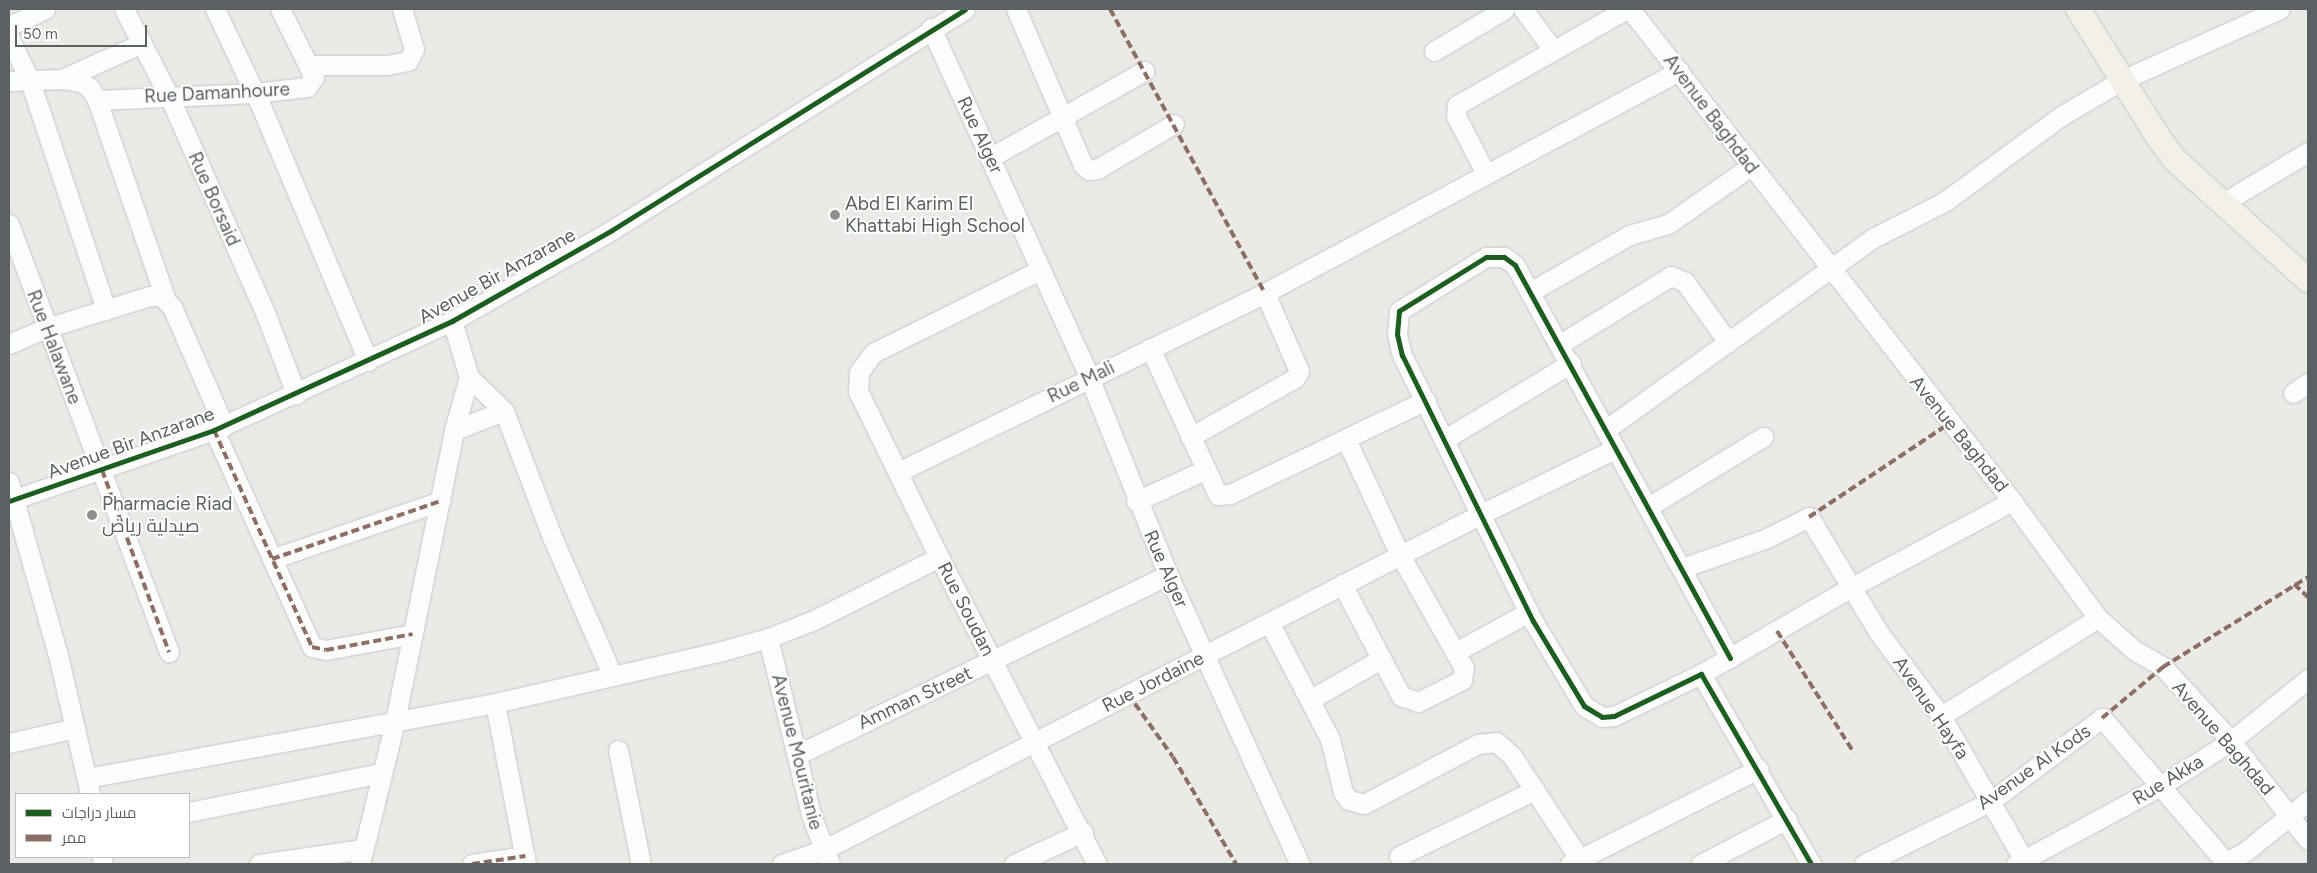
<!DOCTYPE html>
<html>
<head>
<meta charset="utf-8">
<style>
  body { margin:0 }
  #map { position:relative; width:2317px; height:873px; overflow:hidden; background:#eceae6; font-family:Figtree,Cairo,sans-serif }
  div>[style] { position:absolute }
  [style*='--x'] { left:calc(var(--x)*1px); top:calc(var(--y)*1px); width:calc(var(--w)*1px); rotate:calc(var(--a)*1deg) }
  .roads { filter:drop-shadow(0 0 1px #c7c7c7) drop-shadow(0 0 1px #c7c7c7) }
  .minor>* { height:19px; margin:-9.5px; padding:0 9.5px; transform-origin:9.5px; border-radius:9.5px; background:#fcfcfb }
  .major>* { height:24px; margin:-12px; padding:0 12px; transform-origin:12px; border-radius:12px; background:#f3f0e7 }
  .quiet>* { height:4px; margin-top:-2px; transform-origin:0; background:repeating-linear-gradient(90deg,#8d6e63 0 8px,transparent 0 12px) }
  .cycleway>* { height:5px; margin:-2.5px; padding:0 2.5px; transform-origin:2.5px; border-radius:2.5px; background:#1b5e20 }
  .dots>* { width:14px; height:14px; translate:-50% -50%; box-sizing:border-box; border:2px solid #fff; border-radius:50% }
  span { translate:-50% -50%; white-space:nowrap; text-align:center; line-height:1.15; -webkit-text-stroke:4px #fff; paint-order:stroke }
  .street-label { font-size:19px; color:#5b6065 }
  .poi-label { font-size:19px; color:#5b6065 }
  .left { translate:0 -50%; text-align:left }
  .frame { position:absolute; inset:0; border:10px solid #5b6065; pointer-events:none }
  .legend { position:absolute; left:15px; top:793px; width:175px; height:65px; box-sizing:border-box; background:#fff; border:1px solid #bdbfc1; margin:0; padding:6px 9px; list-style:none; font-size:15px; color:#5b6065 }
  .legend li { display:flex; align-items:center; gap:10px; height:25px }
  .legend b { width:25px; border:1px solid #bdbfc1 }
  .scale { position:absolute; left:15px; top:25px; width:132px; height:22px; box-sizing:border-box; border:2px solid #5b6065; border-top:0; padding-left:6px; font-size:15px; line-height:18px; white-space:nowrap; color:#5b6065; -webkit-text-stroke:4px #fff; paint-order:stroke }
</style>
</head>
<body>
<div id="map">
  <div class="roads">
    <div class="minor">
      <i style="--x:124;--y:9;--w:98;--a:62.7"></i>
      <i style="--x:169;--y:96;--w:240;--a:66.1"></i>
      <i style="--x:266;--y:315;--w:85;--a:69.2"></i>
      <i style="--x:215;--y:9;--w:105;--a:64.7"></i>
      <i style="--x:260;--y:104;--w:279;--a:67.2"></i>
      <i style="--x:1016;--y:9;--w:170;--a:66.8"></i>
      <i style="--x:1083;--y:165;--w:8;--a:40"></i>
      <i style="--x:1089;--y:170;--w:8;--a:-7"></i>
      <i style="--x:1097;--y:169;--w:89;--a:-30.3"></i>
      <i style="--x:1523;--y:9;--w:51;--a:53.8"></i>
      <i style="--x:1630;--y:9;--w:623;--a:52.17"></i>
      <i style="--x:2012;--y:501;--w:145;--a:53.7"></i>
      <i style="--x:2098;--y:618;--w:48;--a:41.6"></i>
      <i style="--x:2134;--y:650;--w:34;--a:30"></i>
      <i style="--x:2163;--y:667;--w:100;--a:47.4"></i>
      <i style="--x:2231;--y:741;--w:125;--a:52.1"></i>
      <i style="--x:9;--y:26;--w:40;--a:-25"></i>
      <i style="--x:931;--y:28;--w:383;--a:65.6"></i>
      <i style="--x:1089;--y:377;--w:213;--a:68.2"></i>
      <i style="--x:1168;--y:575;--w:318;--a:65.5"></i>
      <i style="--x:9;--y:37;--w:49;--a:64.5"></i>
      <i style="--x:30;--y:81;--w:241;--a:71.6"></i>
      <i style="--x:1434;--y:51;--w:82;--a:-30.6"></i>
      <i style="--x:308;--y:65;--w:79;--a:0"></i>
      <i style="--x:387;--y:65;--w:21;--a:-11"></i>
      <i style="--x:408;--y:61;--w:13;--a:-63"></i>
      <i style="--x:414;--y:49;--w:42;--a:-106.7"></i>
      <i style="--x:62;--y:79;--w:19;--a:9"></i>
      <i style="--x:81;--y:82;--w:11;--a:34"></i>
      <i style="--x:90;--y:88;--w:14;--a:60"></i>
      <i style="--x:97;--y:100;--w:208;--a:71"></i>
      <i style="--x:9;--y:81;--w:53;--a:-2.2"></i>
      <i style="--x:62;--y:79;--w:88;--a:-24.2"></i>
      <i style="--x:97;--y:100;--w:158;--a:-2.5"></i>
      <i style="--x:255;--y:93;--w:52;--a:-6.6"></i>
      <i style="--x:307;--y:87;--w:12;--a:-55"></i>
      <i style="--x:314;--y:77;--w:76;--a:-116.6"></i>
      <i style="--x:991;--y:157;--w:176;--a:-29.3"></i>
      <i style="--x:1486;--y:174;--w:65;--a:-117.3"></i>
      <i style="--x:1456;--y:116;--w:11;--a:-85"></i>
      <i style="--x:1457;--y:105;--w:195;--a:-29.5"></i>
      <i style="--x:2221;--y:204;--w:101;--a:-30.9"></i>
      <i style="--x:9;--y:224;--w:457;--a:69.5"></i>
      <i style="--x:1040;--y:270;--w:186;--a:153.6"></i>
      <i style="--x:873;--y:353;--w:24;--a:126"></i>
      <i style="--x:859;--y:372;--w:19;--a:93"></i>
      <i style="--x:858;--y:391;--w:185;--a:64"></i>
      <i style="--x:939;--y:557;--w:345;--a:62.8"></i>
      <i style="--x:1530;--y:292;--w:114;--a:-29.9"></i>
      <i style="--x:1629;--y:235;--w:41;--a:-15.8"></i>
      <i style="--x:1668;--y:224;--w:101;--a:-34.9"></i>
      <i style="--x:9;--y:344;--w:40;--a:-23.4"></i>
      <i style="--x:46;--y:328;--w:109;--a:-17.1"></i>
      <i style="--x:150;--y:296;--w:11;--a:0"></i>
      <i style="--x:161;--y:296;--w:16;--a:45"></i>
      <i style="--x:172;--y:307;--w:130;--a:66.4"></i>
      <i style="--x:1560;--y:344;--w:130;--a:-31.5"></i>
      <i style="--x:1671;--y:276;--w:15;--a:23"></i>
      <i style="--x:1685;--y:282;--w:74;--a:54.4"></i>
      <i style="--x:1150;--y:348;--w:162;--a:65.2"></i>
      <i style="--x:1218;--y:495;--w:12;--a:-5"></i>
      <i style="--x:1230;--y:494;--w:217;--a:-25.6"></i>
      <i style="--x:469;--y:377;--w:49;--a:44.2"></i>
      <i style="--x:504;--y:411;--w:137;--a:69.1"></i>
      <i style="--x:553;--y:539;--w:148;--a:66.5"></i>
      <i style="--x:2293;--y:393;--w:18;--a:-34"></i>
      <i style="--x:214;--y:430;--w:238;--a:65.7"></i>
      <i style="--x:312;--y:647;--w:14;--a:12"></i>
      <i style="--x:326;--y:650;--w:88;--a:-10.4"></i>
      <i style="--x:454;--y:430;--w:53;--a:-20.8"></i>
      <i style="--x:1605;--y:430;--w:330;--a:-35.6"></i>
      <i style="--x:1873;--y:238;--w:80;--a:-26.9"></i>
      <i style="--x:1944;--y:202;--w:145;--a:-36.3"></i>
      <i style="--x:2061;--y:116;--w:71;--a:-30.5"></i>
      <i style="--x:2122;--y:80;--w:173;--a:-24.2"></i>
      <i style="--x:1190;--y:437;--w:120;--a:-29.3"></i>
      <i style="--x:1295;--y:378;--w:8;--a:-60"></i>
      <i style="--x:1299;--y:371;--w:85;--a:-113.6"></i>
      <i style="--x:1445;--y:439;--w:147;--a:-31.1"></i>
      <i style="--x:898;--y:472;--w:408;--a:-26"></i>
      <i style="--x:1265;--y:293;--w:470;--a:-28.2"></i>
      <i style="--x:9;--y:482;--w:180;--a:74.2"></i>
      <i style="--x:58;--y:655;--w:143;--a:77"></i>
      <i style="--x:9;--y:501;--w:217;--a:-19.1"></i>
      <i style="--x:214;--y:430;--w:262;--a:-24.6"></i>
      <i style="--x:452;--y:321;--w:184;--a:-29.6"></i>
      <i style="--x:612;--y:230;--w:416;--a:-32"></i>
      <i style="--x:1136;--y:501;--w:76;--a:-24.2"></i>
      <i style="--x:1648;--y:507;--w:135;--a:-31.3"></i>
      <i style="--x:272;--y:559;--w:178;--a:-19"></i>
      <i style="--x:1682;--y:568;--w:90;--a:-19.4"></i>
      <i style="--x:1767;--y:538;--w:47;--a:-26.6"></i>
      <i style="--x:1809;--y:517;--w:135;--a:58.9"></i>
      <i style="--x:1879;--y:633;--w:104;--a:53.2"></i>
      <i style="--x:1941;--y:716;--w:171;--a:60.1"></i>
      <i style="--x:1342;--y:584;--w:127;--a:62.2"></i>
      <i style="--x:1401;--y:696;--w:18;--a:19"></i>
      <i style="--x:1418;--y:702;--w:49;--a:-26.6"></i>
      <i style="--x:1462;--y:680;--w:12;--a:-81"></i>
      <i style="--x:1464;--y:668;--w:130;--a:-119.5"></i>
      <i style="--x:1400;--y:555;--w:128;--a:-115"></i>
      <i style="--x:1269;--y:622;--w:132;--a:62.5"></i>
      <i style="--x:1330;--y:739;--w:55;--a:76.2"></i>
      <i style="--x:1343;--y:792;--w:10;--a:53"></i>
      <i style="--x:1349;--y:800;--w:16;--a:15"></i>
      <i style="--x:1364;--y:804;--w:129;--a:-27.8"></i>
      <i style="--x:1478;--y:744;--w:18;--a:-6"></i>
      <i style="--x:1496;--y:742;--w:21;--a:41"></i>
      <i style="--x:1512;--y:756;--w:129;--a:56.7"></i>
      <i style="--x:768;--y:638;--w:182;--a:76.3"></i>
      <i style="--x:811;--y:815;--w:53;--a:68.8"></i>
      <i style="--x:1455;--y:652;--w:84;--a:-28.4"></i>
      <i style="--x:1730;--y:658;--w:448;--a:-118.7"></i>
      <i style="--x:1515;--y:265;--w:14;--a:-144"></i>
      <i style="--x:1504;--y:257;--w:18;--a:180"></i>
      <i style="--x:1486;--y:257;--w:102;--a:148.2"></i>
      <i style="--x:1399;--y:311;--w:23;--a:95"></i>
      <i style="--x:1397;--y:334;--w:22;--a:77"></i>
      <i style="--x:1402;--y:355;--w:297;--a:63.8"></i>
      <i style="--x:1533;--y:621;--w:99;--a:59"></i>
      <i style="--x:1584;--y:706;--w:21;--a:31"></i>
      <i style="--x:1602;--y:717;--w:12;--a:-5"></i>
      <i style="--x:1614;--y:716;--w:97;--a:-25.8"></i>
      <i style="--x:1701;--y:674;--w:220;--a:59.9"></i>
      <i style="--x:1701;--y:674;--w:172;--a:-30"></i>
      <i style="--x:1850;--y:588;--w:184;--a:-28.2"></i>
      <i style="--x:1311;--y:699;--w:81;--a:-29.7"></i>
      <i style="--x:495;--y:703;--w:164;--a:79.1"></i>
      <i style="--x:1941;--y:716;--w:185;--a:-32"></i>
      <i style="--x:9;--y:743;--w:68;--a:-12.8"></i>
      <i style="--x:618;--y:750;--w:116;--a:78.6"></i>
      <i style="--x:797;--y:755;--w:412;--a:-25.9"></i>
      <i style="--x:87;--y:778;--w:415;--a:-10.4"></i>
      <i style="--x:495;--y:703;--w:233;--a:-12.9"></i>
      <i style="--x:722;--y:651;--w:48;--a:-15.8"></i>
      <i style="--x:768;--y:638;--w:49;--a:-21.4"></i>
      <i style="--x:814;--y:620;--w:140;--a:-26.7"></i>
      <i style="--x:189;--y:812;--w:195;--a:-11.5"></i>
      <i style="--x:1399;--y:856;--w:151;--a:-25.9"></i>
      <i style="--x:102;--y:857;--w:7;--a:82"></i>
      <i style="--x:259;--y:864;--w:105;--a:-8.2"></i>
      <i style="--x:360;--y:864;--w:147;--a:-76.2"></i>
      <i style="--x:395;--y:721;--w:297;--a:-78.5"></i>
      <i style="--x:454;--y:430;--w:55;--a:-74.2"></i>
      <i style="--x:469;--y:377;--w:59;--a:-106.9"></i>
      <i style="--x:472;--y:864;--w:54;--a:-8.6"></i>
      <i style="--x:782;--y:864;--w:43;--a:-18.9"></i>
      <i style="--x:823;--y:850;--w:741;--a:-27.05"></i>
      <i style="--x:1483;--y:513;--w:147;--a:-25.9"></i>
      <i style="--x:1014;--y:864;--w:76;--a:-24.9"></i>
      <i style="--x:1570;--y:864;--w:211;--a:-26.8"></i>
      <i style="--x:1701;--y:864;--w:97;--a:-27.6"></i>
      <i style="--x:1864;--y:864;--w:142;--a:-26.4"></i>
      <i style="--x:1991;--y:801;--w:139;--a:-36.8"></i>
      <i style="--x:2102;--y:718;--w:192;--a:49.4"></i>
      <i style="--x:2016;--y:864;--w:166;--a:-28.4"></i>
      <i style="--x:2162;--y:785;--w:82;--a:-32.5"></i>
      <i style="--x:2231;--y:741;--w:99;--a:-38.8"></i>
      <i style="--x:2222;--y:864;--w:27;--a:-28"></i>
      <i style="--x:2246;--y:851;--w:80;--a:-38.9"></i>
    </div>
    <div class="major">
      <i style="--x:2078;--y:9;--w:147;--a:58"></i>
      <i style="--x:2156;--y:134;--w:32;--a:54"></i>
      <i style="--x:2175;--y:160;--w:179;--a:42.1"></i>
    </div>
  </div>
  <div class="quiet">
    <i style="--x:1110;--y:9;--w:324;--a:61.4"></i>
    <i style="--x:214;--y:430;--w:238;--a:65.7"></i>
    <i style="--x:312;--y:647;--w:14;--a:12"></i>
    <i style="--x:326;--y:650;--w:88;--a:-10.4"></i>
    <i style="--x:102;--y:470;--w:194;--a:69.8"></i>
    <i style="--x:1809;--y:517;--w:169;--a:-33.7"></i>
    <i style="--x:272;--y:559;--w:178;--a:-19"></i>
    <i style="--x:2294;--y:584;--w:19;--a:43"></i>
    <i style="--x:1777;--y:631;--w:144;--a:57.7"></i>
    <i style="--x:1128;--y:694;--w:77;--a:54.5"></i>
    <i style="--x:1173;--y:757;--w:124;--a:59.5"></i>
    <i style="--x:2102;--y:718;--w:80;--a:-39.9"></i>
    <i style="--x:2163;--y:667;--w:171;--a:-31.8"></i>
    <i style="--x:472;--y:864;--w:54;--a:-8.6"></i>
  </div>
  <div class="cycleway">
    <i style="--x:9;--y:501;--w:217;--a:-19.1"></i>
    <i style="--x:214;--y:430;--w:262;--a:-24.6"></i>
    <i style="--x:452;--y:321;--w:184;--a:-29.6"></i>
    <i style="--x:612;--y:230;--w:416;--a:-32"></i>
    <i style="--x:1730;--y:658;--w:448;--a:-118.7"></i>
    <i style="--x:1515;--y:265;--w:14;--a:-144"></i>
    <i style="--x:1504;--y:257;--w:18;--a:180"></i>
    <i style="--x:1486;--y:257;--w:102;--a:148.2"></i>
    <i style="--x:1399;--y:311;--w:23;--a:95"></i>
    <i style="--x:1397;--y:334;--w:22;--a:77"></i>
    <i style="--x:1402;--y:355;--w:297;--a:63.8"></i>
    <i style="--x:1533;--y:621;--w:99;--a:59"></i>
    <i style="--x:1584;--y:706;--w:21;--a:31"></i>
    <i style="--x:1602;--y:717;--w:12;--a:-5"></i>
    <i style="--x:1614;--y:716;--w:97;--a:-25.8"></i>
    <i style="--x:1701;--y:674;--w:220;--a:59.9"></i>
  </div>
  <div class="dots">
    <i style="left:835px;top:215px;background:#8e9092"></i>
    <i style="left:92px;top:515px;background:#8e9092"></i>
  </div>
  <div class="street-label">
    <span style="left:217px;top:93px;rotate:-3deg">Rue Damanhoure</span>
    <span style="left:1711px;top:114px;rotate:53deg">Avenue Baghdad</span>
    <span style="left:980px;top:135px;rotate:65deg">Rue Alger</span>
    <span style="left:214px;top:199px;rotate:66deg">Rue Borsaid</span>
    <span style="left:497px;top:276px;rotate:-29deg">Avenue Bir Anzarane</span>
    <span style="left:54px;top:347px;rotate:69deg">Rue Halawane</span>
    <span style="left:1081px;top:382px;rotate:-26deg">Rue Mali</span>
    <span style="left:1959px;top:434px;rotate:51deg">Avenue Baghdad</span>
    <span style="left:131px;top:443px;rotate:-20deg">Avenue Bir Anzarane</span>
    <span style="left:1166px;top:569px;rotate:66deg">Rue Alger</span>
    <span style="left:966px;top:609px;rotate:63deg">Rue Soudan</span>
    <span style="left:1153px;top:682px;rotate:-27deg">Rue Jordaine</span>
    <span style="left:915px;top:698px;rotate:-25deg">Amman Street</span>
    <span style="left:1931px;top:708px;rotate:56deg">Avenue Hayfa</span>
    <span style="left:2223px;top:738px;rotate:49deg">Avenue Baghdad</span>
    <span style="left:797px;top:752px;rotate:76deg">Avenue Mouritanie</span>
    <span style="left:2034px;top:767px;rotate:-35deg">Avenue Al Kods</span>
    <span style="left:2168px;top:780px;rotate:-31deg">Rue Akka</span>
  </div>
  <div class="poi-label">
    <span class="left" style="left:845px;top:215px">Abd El Karim El<br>Khattabi High School</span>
    <span class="left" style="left:102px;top:515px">Pharmacie Riad<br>صيدلية رياض</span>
  </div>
  <div class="frame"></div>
  <ul class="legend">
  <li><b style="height:6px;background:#1b5e20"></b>مسار دراجات</li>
  <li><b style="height:6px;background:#8d6e63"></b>ممر</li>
  </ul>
  <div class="scale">50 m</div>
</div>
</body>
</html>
